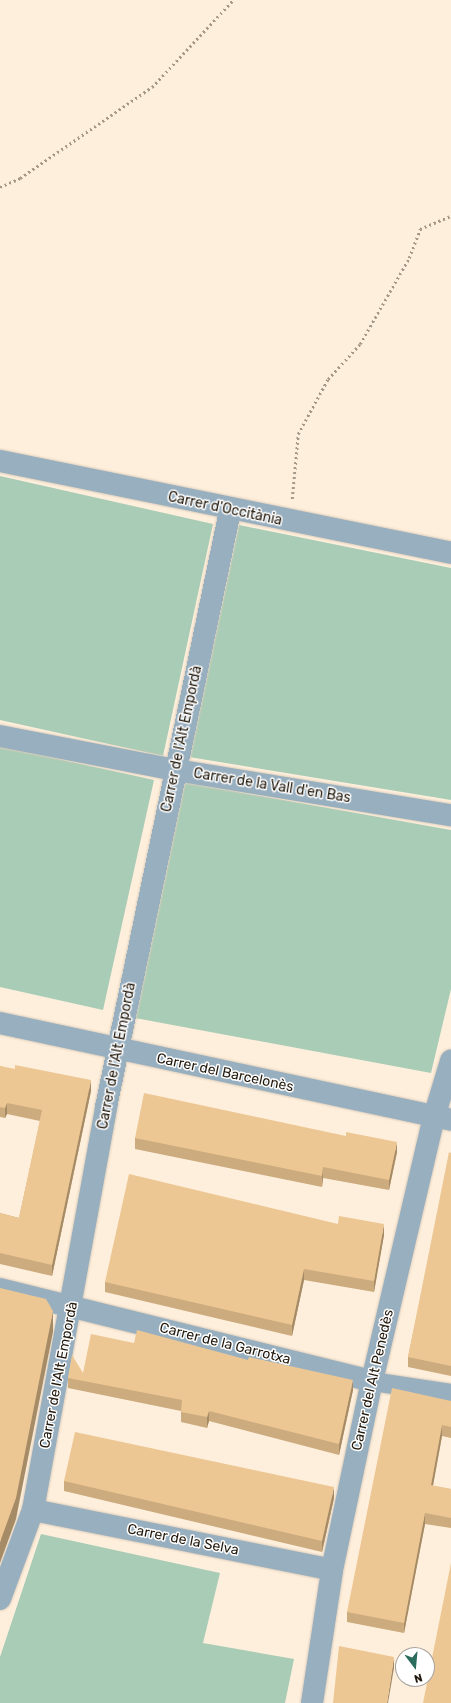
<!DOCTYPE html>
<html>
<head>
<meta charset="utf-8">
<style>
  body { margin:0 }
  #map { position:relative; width:451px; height:1703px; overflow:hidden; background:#feefdc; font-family:Rubik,sans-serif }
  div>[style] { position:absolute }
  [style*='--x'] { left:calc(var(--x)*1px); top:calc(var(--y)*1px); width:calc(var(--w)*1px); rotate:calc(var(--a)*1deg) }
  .green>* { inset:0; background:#a9ccb6 }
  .path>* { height:2.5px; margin-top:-1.25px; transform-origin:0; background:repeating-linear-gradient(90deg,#a49888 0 2px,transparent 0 5px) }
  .roads { filter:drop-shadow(0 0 1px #dbcdbb) drop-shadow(0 0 1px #dbcdbb) }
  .pedestrian>* { height:19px; margin:-9.5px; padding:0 9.5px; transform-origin:9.5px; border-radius:9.5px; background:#98afc0 }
  .minor>* { height:22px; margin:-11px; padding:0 11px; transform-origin:11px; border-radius:11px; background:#98afc0 }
  .wall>* { inset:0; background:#ccab7e }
  .shaded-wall>* { inset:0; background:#a68b67 }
  .building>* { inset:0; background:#edc793 }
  span { translate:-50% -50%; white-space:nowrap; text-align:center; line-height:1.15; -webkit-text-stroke:3px #fff; paint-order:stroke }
  .street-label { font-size:14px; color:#21190d }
  .north { position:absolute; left:395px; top:1647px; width:40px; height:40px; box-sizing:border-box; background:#fff; border:1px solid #a6a39e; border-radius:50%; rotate:164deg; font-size:11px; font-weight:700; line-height:16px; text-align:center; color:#21190d }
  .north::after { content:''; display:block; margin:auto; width:14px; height:18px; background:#2a6d5f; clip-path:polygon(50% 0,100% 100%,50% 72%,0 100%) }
</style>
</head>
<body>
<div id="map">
  <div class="green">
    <i style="clip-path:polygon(0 476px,213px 524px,163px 756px,0 720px)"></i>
    <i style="clip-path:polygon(239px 525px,451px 568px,451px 800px,189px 757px)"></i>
    <i style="clip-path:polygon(0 746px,154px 780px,103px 1010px,0 987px)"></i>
    <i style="clip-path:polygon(182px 782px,451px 830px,451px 989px,431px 1073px,135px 1018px)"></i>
    <i style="clip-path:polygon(41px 1534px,220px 1573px,203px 1643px,294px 1659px,285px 1703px,0 1703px,0 1657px)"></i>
  </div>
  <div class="path">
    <i style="--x:0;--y:187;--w:22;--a:-24"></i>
    <i style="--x:20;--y:178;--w:160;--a:-34.6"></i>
    <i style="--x:152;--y:87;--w:119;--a:-47"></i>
    <i style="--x:292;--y:499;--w:65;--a:-84.7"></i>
    <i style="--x:298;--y:434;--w:63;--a:-61.4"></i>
    <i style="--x:328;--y:379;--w:47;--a:-47.6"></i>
    <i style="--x:360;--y:344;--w:99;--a:-60.3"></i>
    <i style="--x:409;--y:258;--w:31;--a:-69"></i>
    <i style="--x:420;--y:229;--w:34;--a:-23"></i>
  </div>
  <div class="roads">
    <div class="pedestrian">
      <i style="--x:372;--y:1381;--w:80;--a:8.6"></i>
    </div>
    <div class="minor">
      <i style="--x:0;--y:461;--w:460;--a:11.5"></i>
      <i style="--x:0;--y:736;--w:178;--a:11"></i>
      <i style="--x:175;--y:770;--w:280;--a:9.3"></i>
      <i style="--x:0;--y:1023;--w:461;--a:12.1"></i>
      <i style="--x:0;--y:1289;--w:383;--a:13.9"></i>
      <i style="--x:33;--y:1510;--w:305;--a:11.3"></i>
      <i style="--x:0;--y:1599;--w:95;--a:-69.7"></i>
      <i style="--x:33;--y:1510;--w:410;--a:-79.7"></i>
      <i style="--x:106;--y:1107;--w:609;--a:-78.25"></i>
      <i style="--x:312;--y:1703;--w:134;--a:-81.4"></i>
      <i style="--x:332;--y:1570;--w:193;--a:-78.1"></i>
      <i style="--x:372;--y:1381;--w:271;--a:-76.8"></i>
      <i style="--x:434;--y:1117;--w:59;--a:-73.1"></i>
    </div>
  </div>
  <div class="wall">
    <i style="clip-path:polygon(0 1066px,91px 1091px,52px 1276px,0 1264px,0 1213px,19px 1218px,40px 1121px,7px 1114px,5px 1118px,0 1117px)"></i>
    <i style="clip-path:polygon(135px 1138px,397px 1152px,389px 1190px,323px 1178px,322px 1187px,135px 1149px)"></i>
    <i style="clip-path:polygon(451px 1153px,451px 1376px,408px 1367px,408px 1357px)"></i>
    <i style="clip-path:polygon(338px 1224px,384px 1235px,374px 1292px,304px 1280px,292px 1336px,105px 1292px,105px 1282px)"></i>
    <i style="clip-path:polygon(83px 1373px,353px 1390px,339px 1455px,209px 1421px,207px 1428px,181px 1422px,181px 1411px,68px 1388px,68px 1378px)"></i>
    <i style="clip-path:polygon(451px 1401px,451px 1438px,442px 1436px,433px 1486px,451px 1489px,451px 1528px,425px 1524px,404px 1633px,347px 1622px,347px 1612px)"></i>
    <i style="clip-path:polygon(64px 1481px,334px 1498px,322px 1552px,64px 1491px)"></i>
  </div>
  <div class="shaded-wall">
    <i style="clip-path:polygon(91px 1080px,91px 1091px,52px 1276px,52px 1265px)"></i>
    <i style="clip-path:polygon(7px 1103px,7px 1114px,5px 1118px,5px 1108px)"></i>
    <i style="clip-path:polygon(397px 1142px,397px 1152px,389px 1190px,389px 1180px)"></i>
    <i style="clip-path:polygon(323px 1167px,323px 1178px,322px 1187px,322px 1176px)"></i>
    <i style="clip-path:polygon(384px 1224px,384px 1235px,374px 1292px,374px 1281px)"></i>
    <i style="clip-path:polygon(304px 1269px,304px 1280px,292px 1336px,292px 1325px)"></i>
    <i style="clip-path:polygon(53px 1311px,53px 1332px,16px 1519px,0 1563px,0 1542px)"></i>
    <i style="clip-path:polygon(353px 1380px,353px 1390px,339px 1455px,339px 1444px)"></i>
    <i style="clip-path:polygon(209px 1411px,209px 1421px,207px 1428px,207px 1417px)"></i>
    <i style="clip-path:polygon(442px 1425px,442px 1436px,431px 1496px,431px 1485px)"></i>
    <i style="clip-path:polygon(334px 1487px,334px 1498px,322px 1552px,322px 1541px)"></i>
    <i style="clip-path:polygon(425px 1513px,425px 1524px,404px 1633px,404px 1623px)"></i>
    <i style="clip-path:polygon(394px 1657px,394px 1668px,388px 1703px,387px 1703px)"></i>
  </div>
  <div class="building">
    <i style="clip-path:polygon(15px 1065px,91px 1080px,52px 1265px,0 1253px,0 1213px,19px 1218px,42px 1110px,7px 1103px,5px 1108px,0 1107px,0 1066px,15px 1069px)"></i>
    <i style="clip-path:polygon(144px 1093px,346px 1136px,346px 1132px,397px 1142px,389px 1180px,323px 1167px,322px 1176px,135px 1138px)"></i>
    <i style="clip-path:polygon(449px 1152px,451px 1153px,451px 1366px,408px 1357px)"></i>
    <i style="clip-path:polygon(129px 1174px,338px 1224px,339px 1216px,384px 1224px,374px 1281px,304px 1269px,292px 1325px,105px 1282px)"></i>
    <i style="clip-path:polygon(0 1288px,46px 1299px,53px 1311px,16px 1498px,0 1542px)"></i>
    <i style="clip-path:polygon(137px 1330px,248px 1360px,249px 1357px,353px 1380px,339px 1444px,209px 1411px,207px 1417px,181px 1412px,182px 1400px,68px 1378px,72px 1355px,83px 1373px,91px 1334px,134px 1343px)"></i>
    <i style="clip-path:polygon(392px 1388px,451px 1401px,451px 1427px,442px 1425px,431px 1485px,451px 1489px,451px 1518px,425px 1513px,404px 1623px,347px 1612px)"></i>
    <i style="clip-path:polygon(75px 1432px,334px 1487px,322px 1541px,64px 1481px)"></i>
    <i style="clip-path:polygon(451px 1563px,451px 1703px,423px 1703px)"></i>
    <i style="clip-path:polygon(339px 1646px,394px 1657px,387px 1703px,333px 1703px)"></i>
  </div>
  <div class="street-label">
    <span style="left:225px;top:509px;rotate:12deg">Carrer d'Occitània</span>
    <span style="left:182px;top:739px;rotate:-78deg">Carrer de l'Alt Empordà</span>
    <span style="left:272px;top:786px;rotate:9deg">Carrer de la Vall d'en Bas</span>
    <span style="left:117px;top:1056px;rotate:-79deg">Carrer de l'Alt Empordà</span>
    <span style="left:225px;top:1073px;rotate:12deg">Carrer del Barcelonès</span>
    <span style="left:225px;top:1344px;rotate:14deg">Carrer de la Garrotxa</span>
    <span style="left:59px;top:1375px;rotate:-79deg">Carrer de l'Alt Empordà</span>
    <span style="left:373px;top:1380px;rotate:-77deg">Carrer del Alt Penedès</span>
    <span style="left:183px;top:1540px;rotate:11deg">Carrer de la Selva</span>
  </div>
  <div class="north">N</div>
</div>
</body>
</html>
